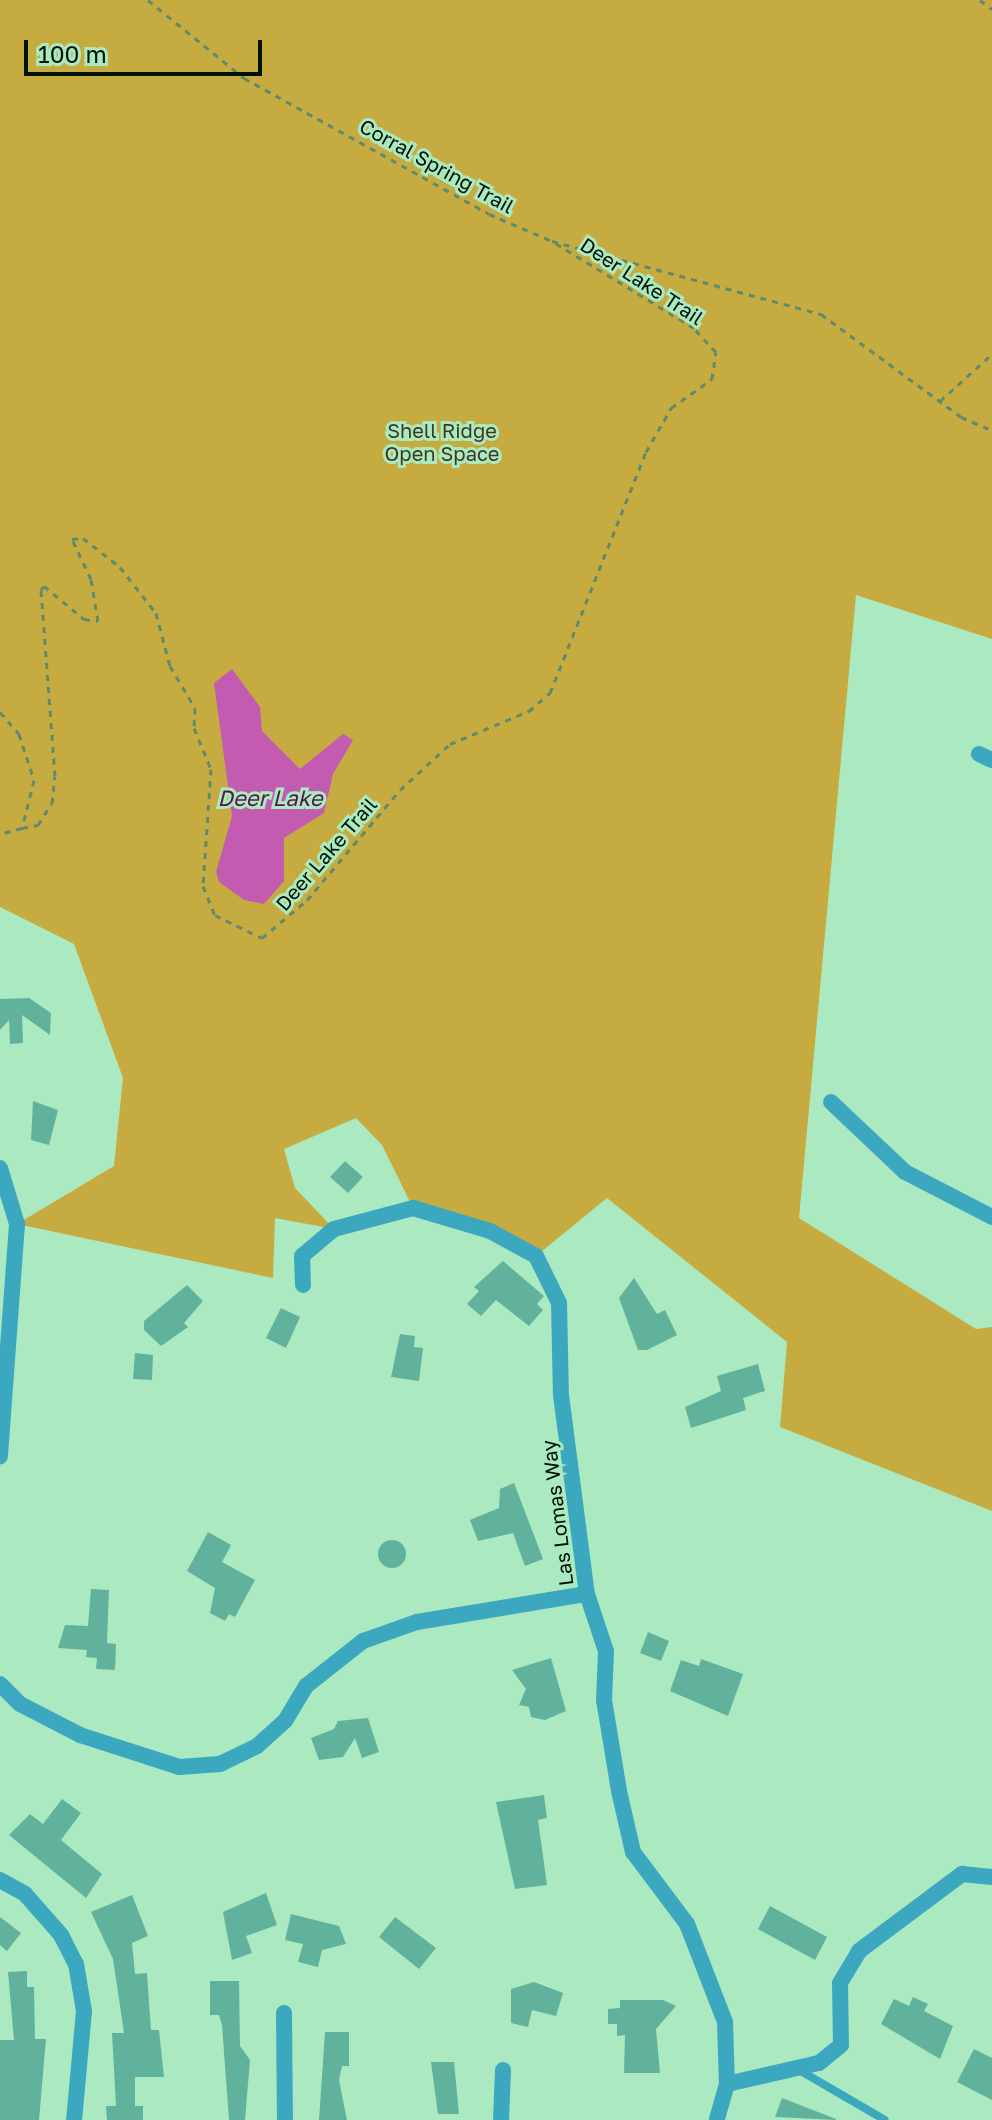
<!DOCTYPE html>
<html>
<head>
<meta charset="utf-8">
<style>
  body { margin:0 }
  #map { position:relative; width:992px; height:2120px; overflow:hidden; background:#abeac0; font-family:"Golos Text",sans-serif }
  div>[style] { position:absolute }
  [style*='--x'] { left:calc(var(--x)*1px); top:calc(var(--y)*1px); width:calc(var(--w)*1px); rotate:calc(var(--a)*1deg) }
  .green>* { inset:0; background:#c6ab41 }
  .water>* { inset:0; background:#c35cb0 }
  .building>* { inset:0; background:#60b29d }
  .round { border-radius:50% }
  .path>* { height:3px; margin-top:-1.5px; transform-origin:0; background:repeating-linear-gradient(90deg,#5f8b6d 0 6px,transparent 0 12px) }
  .service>* { height:8px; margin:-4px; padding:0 4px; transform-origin:4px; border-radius:4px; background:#3ba8bf }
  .minor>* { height:16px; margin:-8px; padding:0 8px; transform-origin:8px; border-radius:8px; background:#3ba8bf }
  span { translate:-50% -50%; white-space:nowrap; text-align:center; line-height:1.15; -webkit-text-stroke:6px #abeac0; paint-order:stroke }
  .street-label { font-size:20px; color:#001205 }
  .park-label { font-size:20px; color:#3e3820 }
  .water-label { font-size:22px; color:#58164e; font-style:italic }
  .scale { position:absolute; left:24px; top:40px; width:238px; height:36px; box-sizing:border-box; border:4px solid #001205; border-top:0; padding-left:10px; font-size:24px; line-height:28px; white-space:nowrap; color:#001205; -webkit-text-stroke:6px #abeac0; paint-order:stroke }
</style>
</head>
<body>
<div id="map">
  <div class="green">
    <i style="clip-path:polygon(0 0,992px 0,992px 639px,856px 595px,799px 1218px,976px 1329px,992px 1327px,992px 1511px,780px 1427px,787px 1342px,607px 1198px,536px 1256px,413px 1208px,382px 1145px,356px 1118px,284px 1149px,295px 1188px,334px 1229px,275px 1218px,273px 1278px,17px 1224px,114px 1166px,123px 1078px,74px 944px,0 907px)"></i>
  </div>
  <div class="water">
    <i style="clip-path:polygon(232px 669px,260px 707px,262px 731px,300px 769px,343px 734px,353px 740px,333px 774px,324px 813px,284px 838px,284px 881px,264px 904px,244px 900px,219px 882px,216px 872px,232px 816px,214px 683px)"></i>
  </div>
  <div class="building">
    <i style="clip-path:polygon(29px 998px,51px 1013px,50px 1035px,22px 1015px,23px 1043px,10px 1044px,9px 1020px,0 1030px,0 999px)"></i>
    <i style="clip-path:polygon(33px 1101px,58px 1110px,49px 1145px,31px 1140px)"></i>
    <i style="clip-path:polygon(345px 1161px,363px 1177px,348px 1193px,330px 1177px)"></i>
    <i style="clip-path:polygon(503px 1261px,544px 1296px,537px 1304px,543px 1310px,529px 1326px,496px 1300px,481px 1316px,467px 1304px,479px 1291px,474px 1287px)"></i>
    <i style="clip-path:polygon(634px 1278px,657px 1314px,665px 1310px,677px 1335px,647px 1350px,638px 1350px,619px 1298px)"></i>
    <i style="clip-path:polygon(187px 1285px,203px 1301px,184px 1323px,188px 1327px,161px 1346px,144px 1330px,144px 1321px)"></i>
    <i style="clip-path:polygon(281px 1308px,300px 1317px,286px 1348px,266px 1338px)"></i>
    <i style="clip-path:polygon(400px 1334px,415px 1336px,414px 1347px,423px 1348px,419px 1381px,391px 1377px)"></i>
    <i style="clip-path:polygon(135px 1353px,153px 1355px,152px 1380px,133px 1379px)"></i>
    <i style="clip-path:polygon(758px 1364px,765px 1391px,743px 1398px,746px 1410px,691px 1428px,685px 1407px,721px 1391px,717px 1376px)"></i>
    <i style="clip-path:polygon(514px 1483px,543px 1559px,525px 1566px,513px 1533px,478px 1541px,470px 1520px,499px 1508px,500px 1489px)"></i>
    <i style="clip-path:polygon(208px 1532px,231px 1545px,222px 1562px,255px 1580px,235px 1617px,229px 1614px,225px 1621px,210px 1613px,215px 1588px,187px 1571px)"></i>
    <i class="round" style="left:378px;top:1540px;width:28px;height:28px"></i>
    <i style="clip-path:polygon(91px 1589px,109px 1590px,107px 1643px,116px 1644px,115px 1670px,96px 1669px,97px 1658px,86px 1657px,87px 1650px,58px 1648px,65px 1625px,88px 1626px)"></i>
    <i style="clip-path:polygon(648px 1632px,669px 1641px,661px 1661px,640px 1653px)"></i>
    <i style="clip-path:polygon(551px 1658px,566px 1711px,545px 1720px,531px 1717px,529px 1707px,519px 1705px,526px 1689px,512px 1670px)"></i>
    <i style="clip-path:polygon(701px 1659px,743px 1674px,728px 1716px,670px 1691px,681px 1660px,699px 1666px)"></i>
    <i style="clip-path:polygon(368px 1718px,379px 1752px,362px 1758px,355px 1738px,343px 1757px,319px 1760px,311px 1738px,334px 1729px,338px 1721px)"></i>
    <i style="clip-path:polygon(544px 1795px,547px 1818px,538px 1820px,547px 1885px,515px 1889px,496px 1802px)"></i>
    <i style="clip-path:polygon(62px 1799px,81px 1813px,61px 1840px,102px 1874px,86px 1898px,9px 1835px,30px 1814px,43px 1824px)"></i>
    <i style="clip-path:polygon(266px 1893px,277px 1925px,246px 1936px,252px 1953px,232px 1960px,223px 1912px)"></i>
    <i style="clip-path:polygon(132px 1895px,148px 1936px,132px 1943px,135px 1974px,147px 1973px,151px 2030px,159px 2030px,164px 2077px,135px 2077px,135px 2106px,143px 2106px,143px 2120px,107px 2120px,106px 2106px,116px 2106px,112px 2033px,124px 2033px,113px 1959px,91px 1912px)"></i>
    <i style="clip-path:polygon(770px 1906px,827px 1937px,815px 1960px,758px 1929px)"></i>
    <i style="clip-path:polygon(291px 1914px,339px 1926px,346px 1944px,322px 1950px,318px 1967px,298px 1962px,303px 1944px,285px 1940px)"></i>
    <i style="clip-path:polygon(0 1917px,21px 1933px,7px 1951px,0 1945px)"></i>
    <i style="clip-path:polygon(395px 1917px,436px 1948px,419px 1969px,379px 1937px)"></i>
    <i style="clip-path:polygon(27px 1971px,27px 1987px,34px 1987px,35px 2039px,46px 2039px,39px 2120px,0 2120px,0 2040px,14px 2040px,8px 1972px)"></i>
    <i style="clip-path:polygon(210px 1981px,239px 1981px,240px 2046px,250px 2060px,245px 2120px,229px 2120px,222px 2025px,219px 2015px,210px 2015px)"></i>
    <i style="clip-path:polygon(534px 1982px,563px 1993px,556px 2016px,532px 2010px,528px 2027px,511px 2023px,511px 1989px)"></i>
    <i style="clip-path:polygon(913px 1997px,928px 2004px,924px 2011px,953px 2026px,940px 2059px,881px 2024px,894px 1999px,909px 2006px)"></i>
    <i style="clip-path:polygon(620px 2000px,663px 2000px,676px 2006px,656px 2029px,660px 2073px,624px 2073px,625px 2035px,617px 2036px,617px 2024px,608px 2024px,608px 2009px,620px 2008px)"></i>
    <i style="clip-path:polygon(325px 2032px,349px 2032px,349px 2066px,342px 2066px,339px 2080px,347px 2120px,319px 2120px)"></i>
    <i style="clip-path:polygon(974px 2049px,992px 2058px,992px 2100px,957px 2082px)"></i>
    <i style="clip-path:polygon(431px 2062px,454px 2062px,459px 2114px,438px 2114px)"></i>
    <i style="clip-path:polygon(782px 2098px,836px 2119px,836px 2120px,775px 2117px)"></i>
  </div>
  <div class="path">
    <i style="--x:148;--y:0;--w:124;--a:39.1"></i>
    <i style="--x:244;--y:78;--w:280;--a:29"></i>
    <i style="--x:489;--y:214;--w:69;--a:23.2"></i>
    <i style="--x:552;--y:241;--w:279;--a:15.2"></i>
    <i style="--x:821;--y:314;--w:174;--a:36.3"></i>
    <i style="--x:961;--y:417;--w:34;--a:23"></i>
    <i style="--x:980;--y:0;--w:15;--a:37"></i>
    <i style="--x:940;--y:401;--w:70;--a:-42.1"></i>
    <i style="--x:0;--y:712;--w:29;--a:49"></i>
    <i style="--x:19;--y:734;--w:48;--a:71.9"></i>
    <i style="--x:34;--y:780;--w:49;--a:104"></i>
    <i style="--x:22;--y:828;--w:23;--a:165"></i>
    <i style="--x:22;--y:828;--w:16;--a:-11"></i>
    <i style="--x:38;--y:825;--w:26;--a:-58"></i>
    <i style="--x:52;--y:803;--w:27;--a:-84"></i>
    <i style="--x:55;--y:776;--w:187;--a:-94.3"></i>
    <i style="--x:41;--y:590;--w:5;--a:-53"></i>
    <i style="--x:44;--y:586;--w:52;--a:39.5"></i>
    <i style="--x:84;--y:619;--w:14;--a:8"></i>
    <i style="--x:98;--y:621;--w:43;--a:-99.5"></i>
    <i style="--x:91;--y:579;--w:44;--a:-115.4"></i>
    <i style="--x:72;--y:539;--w:11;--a:-5"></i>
    <i style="--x:83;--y:538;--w:47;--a:38.1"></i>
    <i style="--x:120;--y:567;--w:58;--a:52"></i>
    <i style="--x:156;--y:613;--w:55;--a:75.2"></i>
    <i style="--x:170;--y:666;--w:49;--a:59.2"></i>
    <i style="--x:195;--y:708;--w:20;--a:93"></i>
    <i style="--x:194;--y:728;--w:44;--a:67.5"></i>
    <i style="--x:211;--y:769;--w:117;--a:93.9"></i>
    <i style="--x:203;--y:886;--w:31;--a:68"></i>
    <i style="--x:215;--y:915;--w:52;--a:26.1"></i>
    <i style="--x:262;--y:938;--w:59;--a:-40.2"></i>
    <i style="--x:307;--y:900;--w:144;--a:-49.8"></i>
    <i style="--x:400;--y:790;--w:68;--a:-42.6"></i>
    <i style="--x:450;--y:744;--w:86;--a:-22.7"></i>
    <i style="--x:529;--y:711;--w:28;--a:-41"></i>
    <i style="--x:550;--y:693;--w:259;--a:-68.3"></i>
    <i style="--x:646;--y:452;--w:51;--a:-60.4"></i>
    <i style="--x:671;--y:408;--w:50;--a:-35.3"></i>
    <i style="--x:712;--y:379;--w:27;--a:-82"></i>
    <i style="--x:716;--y:352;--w:33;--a:-133"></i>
    <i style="--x:694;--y:328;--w:167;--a:-148.5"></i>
  </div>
  <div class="service">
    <i style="--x:799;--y:2070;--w:99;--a:30.2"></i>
  </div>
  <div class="minor">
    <i style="--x:979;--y:754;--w:14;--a:25"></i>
    <i style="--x:831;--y:1102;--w:102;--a:43.4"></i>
    <i style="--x:905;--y:1172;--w:98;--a:27.3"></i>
    <i style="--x:0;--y:1168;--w:59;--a:73.1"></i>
    <i style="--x:17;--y:1224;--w:233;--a:94.2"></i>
    <i style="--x:303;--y:1285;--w:29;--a:-92"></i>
    <i style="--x:302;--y:1256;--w:42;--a:-40.2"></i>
    <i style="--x:334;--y:1229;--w:82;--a:-14.9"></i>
    <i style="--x:413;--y:1208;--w:80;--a:16.6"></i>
    <i style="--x:490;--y:1231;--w:52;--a:28.5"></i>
    <i style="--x:536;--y:1256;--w:52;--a:63.9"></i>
    <i style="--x:559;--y:1303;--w:92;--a:88.8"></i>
    <i style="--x:561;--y:1395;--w:201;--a:82.6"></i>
    <i style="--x:587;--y:1594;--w:60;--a:71.6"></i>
    <i style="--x:606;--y:1651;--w:49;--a:92.3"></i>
    <i style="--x:604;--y:1700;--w:92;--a:80.6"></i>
    <i style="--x:619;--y:1791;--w:63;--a:77.1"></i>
    <i style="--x:633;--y:1852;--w:90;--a:53.1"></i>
    <i style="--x:687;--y:1924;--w:105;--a:68.8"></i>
    <i style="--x:725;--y:2022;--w:62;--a:88.2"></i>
    <i style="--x:727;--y:2084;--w:37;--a:106"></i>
    <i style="--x:0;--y:1684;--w:28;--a:45"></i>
    <i style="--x:20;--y:1704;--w:68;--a:27.3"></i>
    <i style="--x:80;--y:1735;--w:104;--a:17.9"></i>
    <i style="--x:179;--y:1767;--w:41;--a:-4.2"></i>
    <i style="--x:220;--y:1764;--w:41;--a:-25.9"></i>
    <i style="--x:257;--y:1746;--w:38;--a:-42"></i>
    <i style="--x:285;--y:1721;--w:41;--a:-59"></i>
    <i style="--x:306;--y:1686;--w:73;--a:-38.3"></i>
    <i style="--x:363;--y:1641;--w:57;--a:-19.4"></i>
    <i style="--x:417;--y:1622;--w:172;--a:-9.4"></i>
    <i style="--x:0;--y:1880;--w:29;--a:29"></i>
    <i style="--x:25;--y:1894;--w:55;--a:48.7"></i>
    <i style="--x:61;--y:1935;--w:33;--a:63"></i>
    <i style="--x:76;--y:1964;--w:48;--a:80.3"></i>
    <i style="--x:84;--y:2011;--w:109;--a:95.2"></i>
    <i style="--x:284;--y:2013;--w:107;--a:89.5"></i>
    <i style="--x:727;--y:2084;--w:94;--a:-12.9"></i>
    <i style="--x:819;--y:2063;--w:28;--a:-39"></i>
    <i style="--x:841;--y:2045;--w:62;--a:-90.9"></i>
    <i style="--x:840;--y:1983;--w:37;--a:-59"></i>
    <i style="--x:859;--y:1951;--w:129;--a:-36.8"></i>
    <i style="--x:962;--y:1874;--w:30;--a:6"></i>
    <i style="--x:501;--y:2120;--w:50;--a:-87.7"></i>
  </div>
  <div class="street-label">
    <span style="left:437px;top:166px;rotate:29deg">Corral Spring Trail</span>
    <span style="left:642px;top:281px;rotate:33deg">Deer Lake Trail</span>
    <span style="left:326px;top:854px;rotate:-49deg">Deer Lake Trail</span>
    <span style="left:557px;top:1513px;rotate:-97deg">Las Lomas Way</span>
  </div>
  <div class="park-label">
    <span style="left:442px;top:442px">Shell Ridge<br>Open Space</span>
  </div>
  <div class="water-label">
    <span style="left:270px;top:798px">Deer Lake</span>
  </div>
  <div class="scale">100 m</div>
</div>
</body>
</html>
